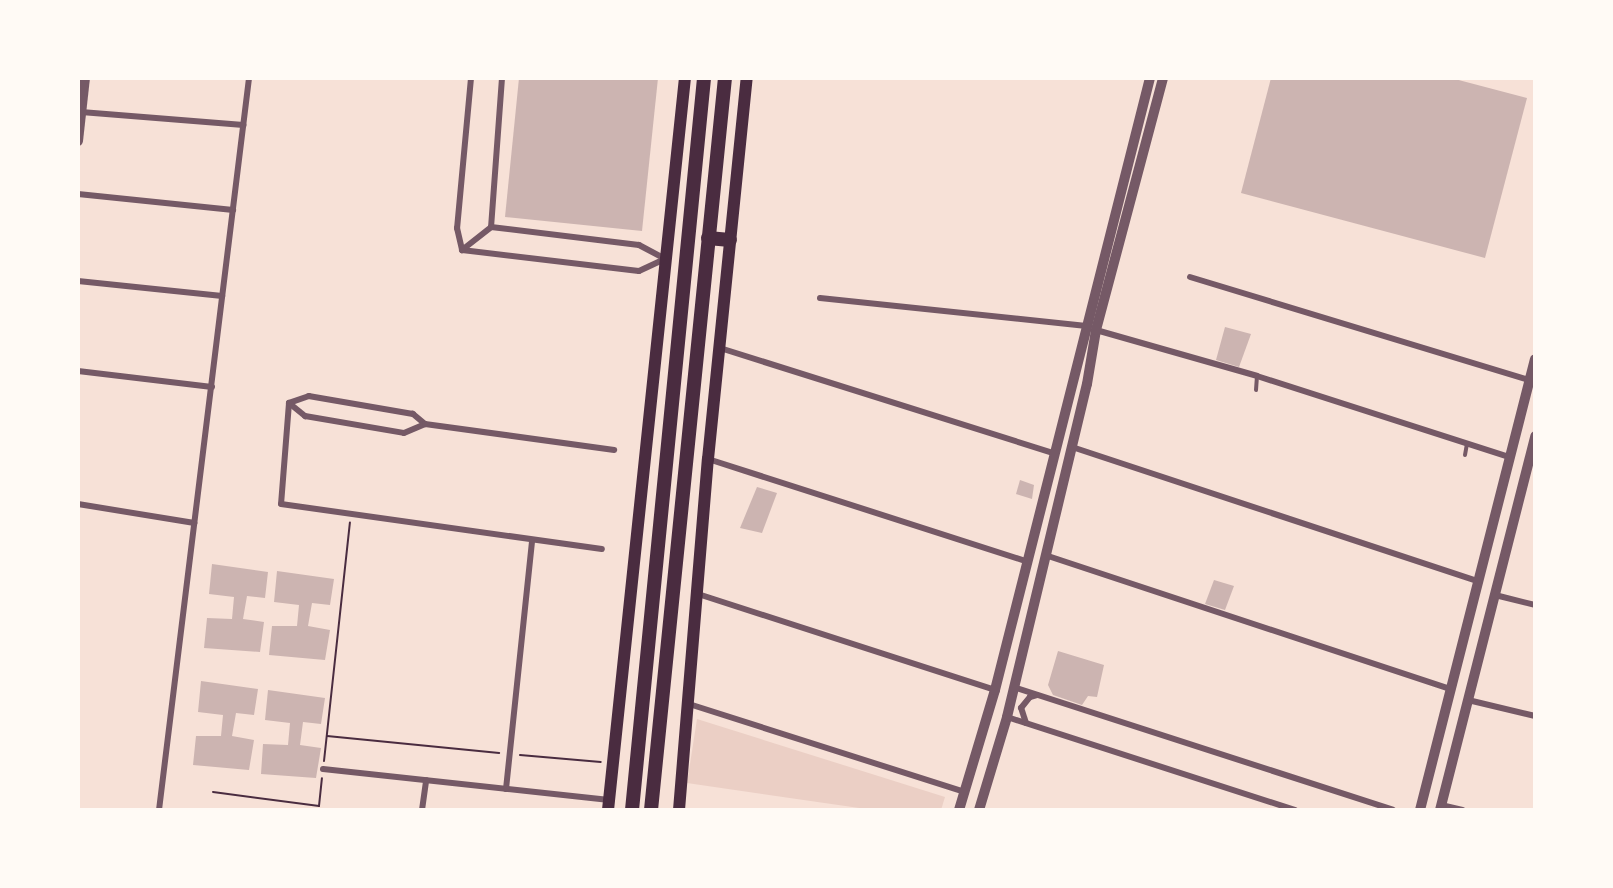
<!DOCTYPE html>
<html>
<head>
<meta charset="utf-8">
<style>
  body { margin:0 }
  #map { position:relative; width:1613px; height:888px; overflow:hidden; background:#f7e1d7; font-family:Jost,sans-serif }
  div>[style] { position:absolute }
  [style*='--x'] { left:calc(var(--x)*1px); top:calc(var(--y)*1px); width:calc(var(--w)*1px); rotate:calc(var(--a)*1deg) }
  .green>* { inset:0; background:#ebcfc5 }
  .building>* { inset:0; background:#ccb4b1 }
  .path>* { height:2px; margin:-1px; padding:0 1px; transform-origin:1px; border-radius:1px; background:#4a2c40 }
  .service>* { height:4px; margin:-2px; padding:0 2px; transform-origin:2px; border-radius:2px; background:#755966 }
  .minor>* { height:6px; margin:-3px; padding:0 3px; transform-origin:3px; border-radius:3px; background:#755966 }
  .tertiary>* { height:10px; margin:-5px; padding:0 5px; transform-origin:5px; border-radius:5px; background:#755966 }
  .secondary>* { height:12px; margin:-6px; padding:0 6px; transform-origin:6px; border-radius:6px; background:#4a2c40 }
  .primary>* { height:14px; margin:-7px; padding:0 7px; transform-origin:7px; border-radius:7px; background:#4a2c40 }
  span { translate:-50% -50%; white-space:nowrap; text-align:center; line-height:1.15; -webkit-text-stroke:4.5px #fffaf5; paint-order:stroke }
  .frame { position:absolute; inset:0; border:80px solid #fffaf5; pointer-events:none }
</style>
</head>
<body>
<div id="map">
  <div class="green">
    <i style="clip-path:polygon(697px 719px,945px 797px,941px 810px,873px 810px,687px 783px)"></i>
  </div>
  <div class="building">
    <i style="clip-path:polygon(519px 78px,658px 78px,642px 231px,505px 217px)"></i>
    <i style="clip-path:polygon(1271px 78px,1451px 78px,1527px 98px,1485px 258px,1241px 193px)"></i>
    <i style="clip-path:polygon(1225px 327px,1251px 334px,1239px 367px,1216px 360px)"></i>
    <i style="clip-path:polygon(1020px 480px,1034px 485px,1032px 499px,1016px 494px)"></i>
    <i style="clip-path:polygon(757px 487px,777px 493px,762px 533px,740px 528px)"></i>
    <i style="clip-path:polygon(212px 564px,268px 572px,265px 598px,247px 596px,243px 619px,264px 622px,260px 652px,204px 648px,207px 618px,232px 619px,234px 597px,209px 594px)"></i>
    <i style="clip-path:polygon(277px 571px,334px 579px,330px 605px,312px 603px,308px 626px,330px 630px,325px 660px,269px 655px,272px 626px,297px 626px,299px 605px,274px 602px)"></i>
    <i style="clip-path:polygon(1214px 580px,1234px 586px,1225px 610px,1205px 604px)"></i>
    <i style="clip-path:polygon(1058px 651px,1104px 665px,1097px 697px,1088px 696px,1082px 705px,1053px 695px,1048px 685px)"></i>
    <i style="clip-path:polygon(201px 681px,258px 689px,254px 715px,236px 713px,232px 736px,254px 740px,249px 770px,193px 765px,196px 736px,221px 736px,223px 715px,198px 712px)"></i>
    <i style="clip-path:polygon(268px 690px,325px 698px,321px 724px,303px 722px,300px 745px,321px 748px,316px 778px,261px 774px,263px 744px,288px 745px,290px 723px,265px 720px)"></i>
  </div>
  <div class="path">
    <i style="--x:327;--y:736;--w:173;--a:5.6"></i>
    <i style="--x:520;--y:755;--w:81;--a:4.9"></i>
    <i style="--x:324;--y:761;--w:240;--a:-83.8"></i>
    <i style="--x:213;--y:792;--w:107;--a:7.5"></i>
    <i style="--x:319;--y:806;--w:28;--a:-84"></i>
  </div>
  <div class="service">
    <i style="--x:1256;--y:390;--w:13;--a:-86"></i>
    <i style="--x:1465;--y:455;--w:11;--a:-80"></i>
  </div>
  <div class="minor">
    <i style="--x:471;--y:78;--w:151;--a:95.3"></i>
    <i style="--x:457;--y:228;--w:23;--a:77"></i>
    <i style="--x:462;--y:250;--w:178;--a:6.8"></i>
    <i style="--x:639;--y:271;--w:29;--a:-25"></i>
    <i style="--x:502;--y:78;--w:149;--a:94.2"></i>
    <i style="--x:491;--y:227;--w:149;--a:6.9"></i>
    <i style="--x:639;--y:245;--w:30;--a:28"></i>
    <i style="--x:81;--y:112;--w:163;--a:4.6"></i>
    <i style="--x:78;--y:194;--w:156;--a:5.9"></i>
    <i style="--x:462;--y:250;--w:37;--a:-38"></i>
    <i style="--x:1190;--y:277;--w:354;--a:16.9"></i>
    <i style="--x:78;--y:281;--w:145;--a:5.9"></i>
    <i style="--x:820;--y:298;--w:268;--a:6"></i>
    <i style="--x:1096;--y:330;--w:167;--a:15.9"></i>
    <i style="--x:1257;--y:376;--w:266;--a:17.8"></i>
    <i style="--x:720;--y:348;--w:352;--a:17.5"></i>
    <i style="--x:78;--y:371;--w:135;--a:6.8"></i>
    <i style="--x:289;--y:403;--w:101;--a:94.5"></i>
    <i style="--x:281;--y:504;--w:324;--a:8"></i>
    <i style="--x:425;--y:424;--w:16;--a:-140"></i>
    <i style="--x:413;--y:414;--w:106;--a:-170.2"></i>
    <i style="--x:309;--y:396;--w:21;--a:161"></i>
    <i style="--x:289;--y:403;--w:21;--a:39"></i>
    <i style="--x:305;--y:416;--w:100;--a:9.7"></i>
    <i style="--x:404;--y:433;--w:23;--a:-23"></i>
    <i style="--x:425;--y:424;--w:191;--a:7.8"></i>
    <i style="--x:1072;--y:447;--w:428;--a:18.3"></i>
    <i style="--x:708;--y:459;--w:333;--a:17.8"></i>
    <i style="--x:78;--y:504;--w:118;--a:9.3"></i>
    <i style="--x:1045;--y:555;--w:428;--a:18.3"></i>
    <i style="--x:698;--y:594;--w:312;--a:17.9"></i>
    <i style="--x:1495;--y:595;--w:41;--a:14"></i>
    <i style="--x:1013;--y:687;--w:399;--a:17.9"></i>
    <i style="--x:1468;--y:700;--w:69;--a:13.4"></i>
    <i style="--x:689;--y:704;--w:290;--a:17.7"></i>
    <i style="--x:1007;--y:717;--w:303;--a:17.9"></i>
    <i style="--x:1026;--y:723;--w:16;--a:-108"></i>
    <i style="--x:1021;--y:708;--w:14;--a:-51"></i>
    <i style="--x:1030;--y:697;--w:7;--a:-16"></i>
    <i style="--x:323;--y:769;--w:288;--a:6.2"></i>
    <i style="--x:506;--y:789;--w:249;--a:-84"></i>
    <i style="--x:1441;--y:805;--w:22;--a:13"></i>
    <i style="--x:159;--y:810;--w:738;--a:-82.99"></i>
    <i style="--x:422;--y:810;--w:30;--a:-82"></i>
  </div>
  <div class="tertiary">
    <i style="--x:78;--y:141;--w:63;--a:-83.7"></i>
    <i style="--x:959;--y:810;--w:125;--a:-73.3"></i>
    <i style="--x:995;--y:690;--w:631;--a:-75.79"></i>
    <i style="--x:979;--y:810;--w:97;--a:-73.2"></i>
    <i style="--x:1007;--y:717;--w:342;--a:-76.5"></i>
    <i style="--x:1087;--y:384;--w:55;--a:-80.5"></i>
    <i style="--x:1096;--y:330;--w:261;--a:-75.1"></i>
    <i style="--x:1420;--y:810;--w:465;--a:-75.7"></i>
    <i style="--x:1440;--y:810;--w:386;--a:-75.7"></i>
  </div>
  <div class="secondary">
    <i style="--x:608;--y:810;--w:736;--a:-84"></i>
    <i style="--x:679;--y:810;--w:352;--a:-85.3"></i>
    <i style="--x:708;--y:459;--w:383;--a:-84.2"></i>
  </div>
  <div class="primary">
    <i style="--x:708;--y:238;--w:22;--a:5"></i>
    <i style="--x:632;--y:810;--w:736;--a:-84.38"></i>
    <i style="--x:651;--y:810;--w:736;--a:-84.23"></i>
  </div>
  <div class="frame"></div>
</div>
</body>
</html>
